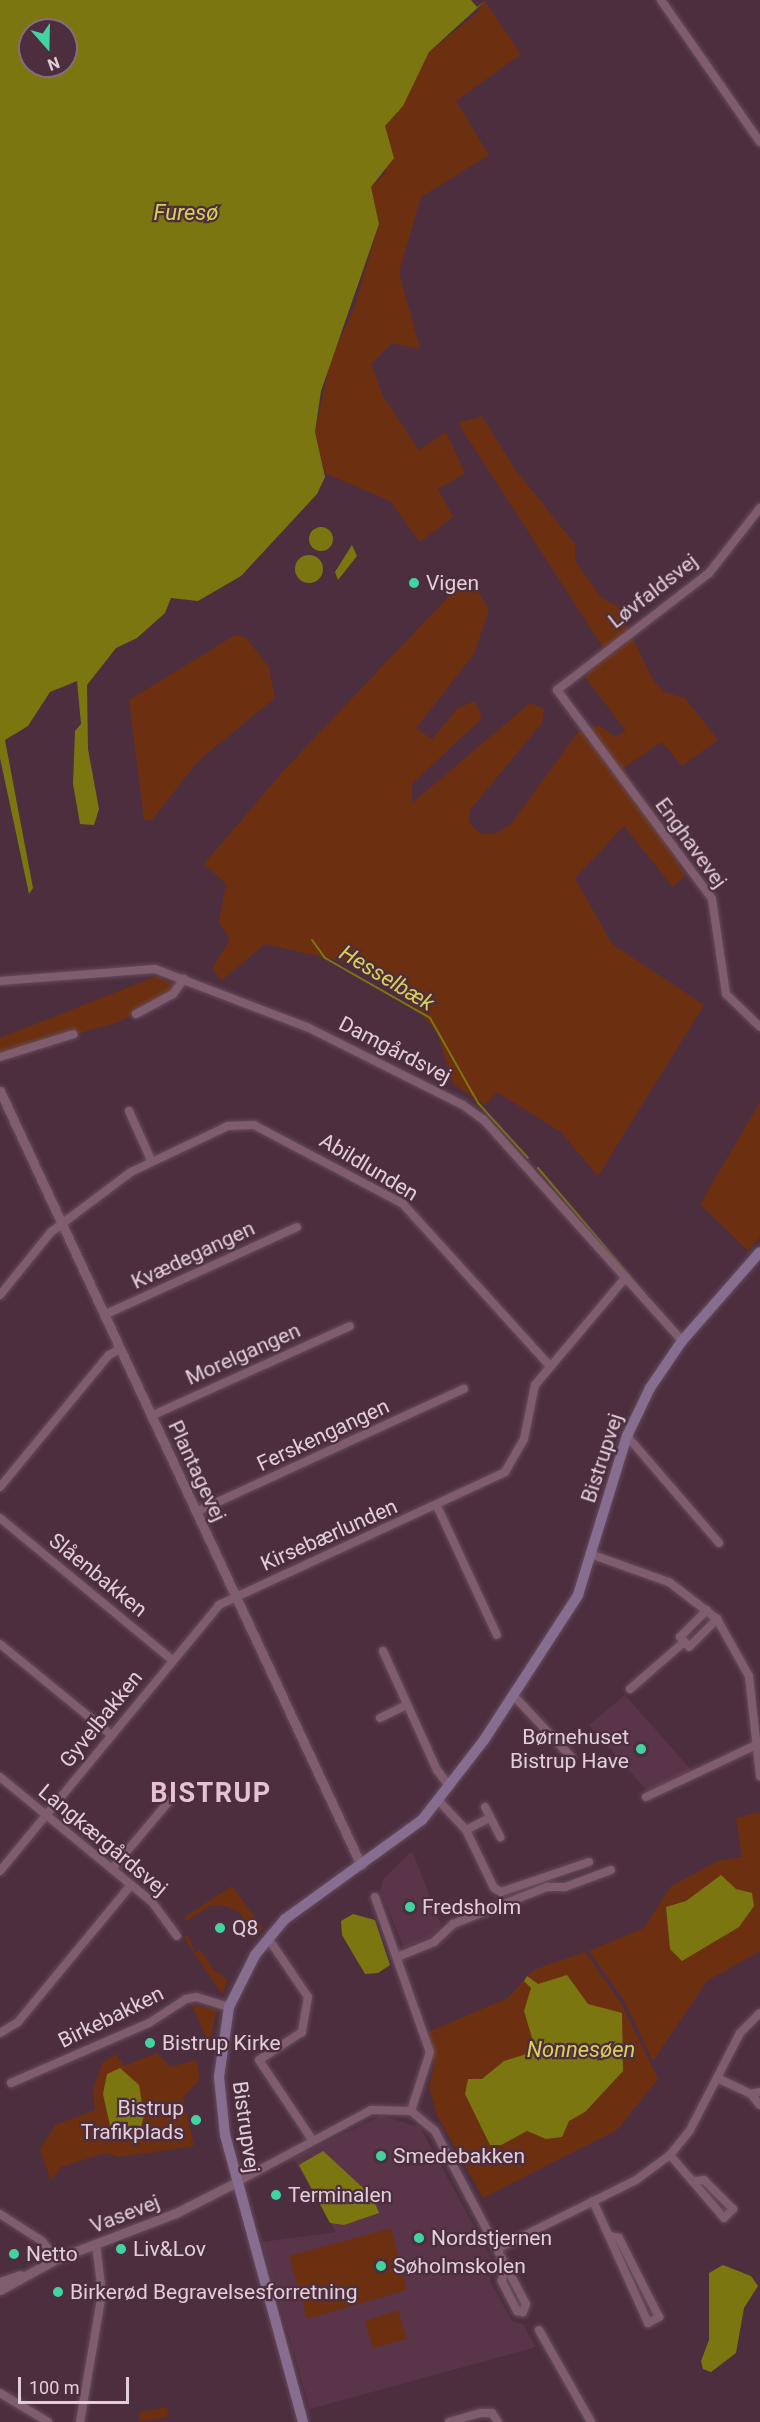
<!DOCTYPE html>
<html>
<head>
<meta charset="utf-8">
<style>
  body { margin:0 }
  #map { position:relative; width:760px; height:2422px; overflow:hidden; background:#4c2e3f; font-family:Roboto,sans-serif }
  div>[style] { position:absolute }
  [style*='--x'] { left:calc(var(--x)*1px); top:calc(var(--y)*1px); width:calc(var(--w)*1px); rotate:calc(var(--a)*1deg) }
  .built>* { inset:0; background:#5a354a }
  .green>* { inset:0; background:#6c3010 }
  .water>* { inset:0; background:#7c7610 }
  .round { border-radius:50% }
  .stream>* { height:2px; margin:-1px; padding:0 1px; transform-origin:1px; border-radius:1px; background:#7c7610 }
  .roads { filter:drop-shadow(0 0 2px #664c5b) drop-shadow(0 0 2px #664c5b) }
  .minor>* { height:8px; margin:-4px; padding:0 4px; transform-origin:4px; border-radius:4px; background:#7f5d6f }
  .tertiary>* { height:9px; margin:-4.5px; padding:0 4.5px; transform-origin:4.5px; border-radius:4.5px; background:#7f5d6f }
  .secondary>* { height:10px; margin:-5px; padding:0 5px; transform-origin:5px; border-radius:5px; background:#876e90 }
  .dots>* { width:16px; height:16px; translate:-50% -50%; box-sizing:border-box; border:3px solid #4c2e3f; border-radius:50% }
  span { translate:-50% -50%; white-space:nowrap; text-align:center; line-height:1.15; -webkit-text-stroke:4.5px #4c2e3f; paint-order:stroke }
  .poi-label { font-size:21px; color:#e1ced8 }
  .left { translate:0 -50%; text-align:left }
  .right { translate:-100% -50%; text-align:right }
  .street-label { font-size:21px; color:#e1ced8 }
  .water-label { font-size:22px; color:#d9d157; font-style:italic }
  .district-label { font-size:27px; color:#e6c0d4; font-weight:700; letter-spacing:1.5px }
  .north { position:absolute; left:18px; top:18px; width:60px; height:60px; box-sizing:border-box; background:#4c2e3f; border:2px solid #886e7c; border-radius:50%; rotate:160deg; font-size:16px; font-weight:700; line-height:24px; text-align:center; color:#e1ced8 }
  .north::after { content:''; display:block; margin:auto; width:21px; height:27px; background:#41d4a1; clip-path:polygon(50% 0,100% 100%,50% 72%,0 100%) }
  .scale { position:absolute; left:18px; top:2377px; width:111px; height:27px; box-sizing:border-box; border:3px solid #e1ced8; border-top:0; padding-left:8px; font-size:18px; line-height:21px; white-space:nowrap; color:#e1ced8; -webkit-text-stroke:4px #4c2e3f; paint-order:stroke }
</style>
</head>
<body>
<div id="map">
  <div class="built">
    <i style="clip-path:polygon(625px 1695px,693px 1772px,649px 1793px,589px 1725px)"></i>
    <i style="clip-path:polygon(412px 1851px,441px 1924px,432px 1936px,404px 1948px,380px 1890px,384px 1878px)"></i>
    <i style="clip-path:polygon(381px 2116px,420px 2127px,493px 2261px,490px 2281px,512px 2321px,523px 2324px,536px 2347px,310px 2409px,262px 2242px,336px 2232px,293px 2158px)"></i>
  </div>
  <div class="green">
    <i style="clip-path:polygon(484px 0,521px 54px,456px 101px,489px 155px,421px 197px,399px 272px,420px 349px,392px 343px,371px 364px,383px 396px,419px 450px,446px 432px,465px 473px,438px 489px,453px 517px,420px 542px,390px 501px,325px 473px,315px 432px,331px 358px,354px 309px,379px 224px,371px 187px,386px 173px,385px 126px,403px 106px,429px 52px,478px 12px)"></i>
    <i style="clip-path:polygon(482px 416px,515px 469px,575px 544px,575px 560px,585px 575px,601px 597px,618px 607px,653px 680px,664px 692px,685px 698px,718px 740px,682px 766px,662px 742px,623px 768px,685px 875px,673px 887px,624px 826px,575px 878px,612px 944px,704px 1005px,598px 1176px,561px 1132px,497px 1092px,485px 1105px,453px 1084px,437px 1032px,382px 971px,265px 944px,222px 980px,212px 969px,230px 939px,219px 922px,226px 884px,204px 864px,284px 770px,469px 575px,489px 610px,474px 654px,416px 728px,432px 739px,458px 708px,475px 701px,482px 718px,412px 784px,412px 803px,530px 703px,544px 709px,542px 723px,470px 810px,469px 822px,480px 834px,495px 834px,511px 824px,578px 732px,599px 725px,615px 737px,626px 731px,585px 677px,606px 652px,458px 423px)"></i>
    <i style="clip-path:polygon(235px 635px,245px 637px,269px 667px,275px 698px,199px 760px,152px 820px,144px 820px,129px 700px)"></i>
    <i style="clip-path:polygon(157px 976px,178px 987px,119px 1022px,0 1055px,0 1038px)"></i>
    <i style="clip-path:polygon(760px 1102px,760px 1237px,748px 1251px,700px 1204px)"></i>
    <i style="clip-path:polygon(760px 1812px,760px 1951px,707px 1981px,653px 2061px,625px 2002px,589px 1951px,644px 1928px,671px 1886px,718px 1861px,742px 1857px,736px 1818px)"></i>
    <i style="clip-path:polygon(232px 1886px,263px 1928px,254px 1938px,243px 1928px,248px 1925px,240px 1913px,227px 1906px,210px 1906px,186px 1921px,184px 1917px)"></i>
    <i style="clip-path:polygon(188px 1935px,195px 1953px,200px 1950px,215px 1971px,228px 1980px,222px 1994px,184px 1938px)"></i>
    <i style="clip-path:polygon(585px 1952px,621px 2003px,658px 2079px,617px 2130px,483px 2198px,437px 2115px,429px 2087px,434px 2064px,428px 2032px,508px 1998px,533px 1970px)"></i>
    <i style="clip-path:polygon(192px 2005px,217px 2010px,209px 2044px)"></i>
    <i style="clip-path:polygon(157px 2053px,170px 2067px,196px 2060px,200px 2079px,183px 2097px,194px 2146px,120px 2157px,105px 2153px,61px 2167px,51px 2181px,40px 2149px,55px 2125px,95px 2110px,93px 2090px,102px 2063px,116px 2054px,124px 2066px)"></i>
    <i style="clip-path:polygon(391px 2228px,407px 2290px,307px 2319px,289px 2256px)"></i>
    <i style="clip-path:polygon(398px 2310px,407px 2339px,373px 2348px,365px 2321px)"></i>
    <i style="clip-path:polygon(168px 2407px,167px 2417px,139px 2422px,140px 2412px)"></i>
  </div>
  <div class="water">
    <i style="clip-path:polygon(evenodd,0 0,471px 0,477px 7px,484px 2px,429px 52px,403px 106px,385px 126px,394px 158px,371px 187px,379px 224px,321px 391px,315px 432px,325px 477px,317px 494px,241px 576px,198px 601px,171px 598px,165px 613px,137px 638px,116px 648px,87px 685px,88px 749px,99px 809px,94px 825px,80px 824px,73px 784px,75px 731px,81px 724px,77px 681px,50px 692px,28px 726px,5px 740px,33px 888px,29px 894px,0 758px,0 0,30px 30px,66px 30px,66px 66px,30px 66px,30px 30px)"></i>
    <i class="round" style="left:309px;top:527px;width:24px;height:24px"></i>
    <i style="clip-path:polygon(352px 545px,357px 556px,338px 580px,335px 572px)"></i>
    <i class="round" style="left:295px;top:555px;width:28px;height:28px"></i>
    <i style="clip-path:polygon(721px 1875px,736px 1889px,752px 1893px,754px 1906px,739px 1927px,682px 1961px,670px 1949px,666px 1907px,686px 1901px)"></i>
    <i style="clip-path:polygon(353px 1914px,375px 1920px,390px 1965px,378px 1973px,365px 1974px,342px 1935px,341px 1921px)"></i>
    <i style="clip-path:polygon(567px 1975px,588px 2004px,622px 2013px,623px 2071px,585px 2112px,569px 2121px,562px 2137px,546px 2139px,527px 2131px,501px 2145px,490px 2145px,465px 2094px,468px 2079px,482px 2079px,504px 2061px,536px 2051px,524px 2011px,531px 1988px,524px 1981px,527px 1976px,538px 1984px)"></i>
    <i style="clip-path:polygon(120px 2068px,139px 2085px,144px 2115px,141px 2127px,126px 2140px,113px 2139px,103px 2094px,107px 2074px)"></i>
    <i style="clip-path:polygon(323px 2151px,373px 2197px,379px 2213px,344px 2225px,330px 2223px,299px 2165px)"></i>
    <i style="clip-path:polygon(723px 2265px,751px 2276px,758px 2286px,744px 2308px,736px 2353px,711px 2372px,703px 2369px,701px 2361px,709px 2340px,709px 2273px)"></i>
  </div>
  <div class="stream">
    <i style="--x:312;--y:940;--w:22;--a:54"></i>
    <i style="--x:325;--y:958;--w:121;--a:29.7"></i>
    <i style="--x:430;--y:1018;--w:98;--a:60.5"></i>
    <i style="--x:478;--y:1103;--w:74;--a:47.7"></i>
    <i style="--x:538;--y:1168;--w:164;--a:49.7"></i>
  </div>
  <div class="roads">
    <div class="minor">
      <i style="--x:661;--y:0;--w:173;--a:55.1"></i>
      <i style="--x:760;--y:508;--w:83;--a:128.1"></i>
      <i style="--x:709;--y:573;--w:192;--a:142.4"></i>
      <i style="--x:557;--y:690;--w:260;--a:53.4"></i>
      <i style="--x:712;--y:899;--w:96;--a:81.6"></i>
      <i style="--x:726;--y:994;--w:47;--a:44.1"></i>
      <i style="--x:0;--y:981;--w:155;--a:-4.4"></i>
      <i style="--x:155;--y:969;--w:163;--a:20.9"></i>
      <i style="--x:307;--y:1027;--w:174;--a:26.6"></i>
      <i style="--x:463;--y:1105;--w:26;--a:36"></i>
      <i style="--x:484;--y:1120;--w:297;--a:48.1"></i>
      <i style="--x:136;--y:1014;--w:42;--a:-28.4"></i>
      <i style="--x:173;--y:994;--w:19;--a:-54"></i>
      <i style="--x:0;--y:1057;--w:77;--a:-17.3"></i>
      <i style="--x:129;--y:1111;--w:54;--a:65.8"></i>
      <i style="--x:0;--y:1295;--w:81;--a:-51"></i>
      <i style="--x:51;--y:1232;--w:100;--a:-36.9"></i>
      <i style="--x:131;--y:1172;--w:107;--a:-25.4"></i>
      <i style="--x:228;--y:1126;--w:26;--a:-2"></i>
      <i style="--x:254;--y:1125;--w:169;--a:27.9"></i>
      <i style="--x:403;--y:1204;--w:219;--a:47.8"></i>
      <i style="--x:104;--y:1315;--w:212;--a:-24.5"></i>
      <i style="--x:151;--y:1416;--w:218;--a:-24.3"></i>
      <i style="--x:627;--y:1436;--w:141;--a:49.3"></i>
      <i style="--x:0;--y:1487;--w:171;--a:-50.5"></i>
      <i style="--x:109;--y:1355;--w:13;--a:-29"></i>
      <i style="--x:437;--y:1506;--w:142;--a:65.1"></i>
      <i style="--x:196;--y:1512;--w:295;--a:-24.7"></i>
      <i style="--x:0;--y:1518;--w:223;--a:39.5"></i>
      <i style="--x:593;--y:1555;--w:81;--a:19.6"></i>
      <i style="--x:669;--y:1582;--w:61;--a:37.6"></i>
      <i style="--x:717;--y:1619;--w:65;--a:60.7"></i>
      <i style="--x:749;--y:1676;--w:101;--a:83.7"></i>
      <i style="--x:707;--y:1610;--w:38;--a:135"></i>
      <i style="--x:680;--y:1637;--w:13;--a:48"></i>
      <i style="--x:689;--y:1647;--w:40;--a:-45"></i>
      <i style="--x:0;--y:1644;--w:144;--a:39.3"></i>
      <i style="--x:383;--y:1651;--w:131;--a:65.6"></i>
      <i style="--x:437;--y:1770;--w:21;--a:53"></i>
      <i style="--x:630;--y:1689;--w:72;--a:-41"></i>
      <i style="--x:514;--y:1696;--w:83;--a:46.9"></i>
      <i style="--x:380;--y:1718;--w:30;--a:-26"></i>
      <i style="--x:0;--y:1777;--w:197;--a:39.4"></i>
      <i style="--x:152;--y:1902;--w:42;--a:53.7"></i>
      <i style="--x:646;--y:1797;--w:122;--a:-25.3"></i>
      <i style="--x:439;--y:1801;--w:40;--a:47"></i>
      <i style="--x:466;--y:1830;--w:64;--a:64.2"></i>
      <i style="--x:494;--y:1888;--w:8;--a:30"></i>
      <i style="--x:501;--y:1892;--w:93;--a:-18.8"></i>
      <i style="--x:485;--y:1807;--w:34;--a:63"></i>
      <i style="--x:466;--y:1830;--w:27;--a:-27"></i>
      <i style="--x:112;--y:1869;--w:89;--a:-50"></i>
      <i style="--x:0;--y:1871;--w:345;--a:-50.5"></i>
      <i style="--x:219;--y:1605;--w:315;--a:-24.9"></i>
      <i style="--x:505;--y:1472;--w:38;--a:-60"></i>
      <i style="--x:524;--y:1439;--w:55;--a:-78.5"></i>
      <i style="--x:535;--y:1385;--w:141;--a:-49.9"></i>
      <i style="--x:375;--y:1897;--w:164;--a:70.5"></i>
      <i style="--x:430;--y:2052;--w:62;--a:107.9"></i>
      <i style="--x:268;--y:1938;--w:71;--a:55.9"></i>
      <i style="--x:308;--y:1997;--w:36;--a:100"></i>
      <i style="--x:302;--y:2032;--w:51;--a:146.9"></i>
      <i style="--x:259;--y:2060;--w:94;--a:56.3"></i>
      <i style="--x:397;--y:1957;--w:40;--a:-22"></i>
      <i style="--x:434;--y:1942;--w:26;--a:-43"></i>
      <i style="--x:453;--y:1924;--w:101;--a:-21.5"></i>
      <i style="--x:547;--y:1887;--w:18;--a:0"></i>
      <i style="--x:565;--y:1887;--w:49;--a:-20.3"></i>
      <i style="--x:0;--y:2033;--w:21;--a:-31"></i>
      <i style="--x:18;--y:2022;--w:178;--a:-50.5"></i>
      <i style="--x:717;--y:2078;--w:38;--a:25"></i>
      <i style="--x:751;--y:2094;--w:9;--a:-13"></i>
      <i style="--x:11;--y:2083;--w:150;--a:-23.5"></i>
      <i style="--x:149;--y:2023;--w:44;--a:-33"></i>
      <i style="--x:186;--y:1999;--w:10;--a:-11"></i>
      <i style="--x:196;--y:1997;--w:34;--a:17"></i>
      <i style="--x:751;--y:2094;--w:14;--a:51"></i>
      <i style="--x:670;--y:2155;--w:83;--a:49.4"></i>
      <i style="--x:724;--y:2218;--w:13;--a:-45"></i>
      <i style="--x:733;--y:2209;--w:41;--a:-135"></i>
      <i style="--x:704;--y:2180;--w:8;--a:173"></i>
      <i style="--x:235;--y:2183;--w:154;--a:-28.2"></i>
      <i style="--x:371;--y:2110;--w:40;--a:1.4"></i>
      <i style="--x:411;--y:2111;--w:31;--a:40"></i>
      <i style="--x:435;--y:2131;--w:195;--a:62.3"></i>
      <i style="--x:526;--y:2304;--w:9;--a:111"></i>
      <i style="--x:523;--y:2312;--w:6;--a:-171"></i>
      <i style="--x:517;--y:2311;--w:34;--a:-117"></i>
      <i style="--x:502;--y:2281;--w:15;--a:-79"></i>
      <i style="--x:593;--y:2201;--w:134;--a:65.7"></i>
      <i style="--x:648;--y:2323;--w:13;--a:-29"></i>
      <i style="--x:659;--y:2317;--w:89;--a:-116.9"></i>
      <i style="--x:619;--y:2238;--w:8;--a:-166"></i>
      <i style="--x:0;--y:2214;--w:50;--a:32.7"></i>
      <i style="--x:42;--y:2241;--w:23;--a:52"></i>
      <i style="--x:497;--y:2249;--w:155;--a:-26.4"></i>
      <i style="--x:636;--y:2180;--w:42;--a:-36.3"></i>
      <i style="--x:670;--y:2155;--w:32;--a:-51"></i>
      <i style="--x:690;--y:2130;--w:109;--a:-62.7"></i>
      <i style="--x:740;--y:2033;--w:28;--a:-45"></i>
      <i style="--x:539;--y:2330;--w:106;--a:60.5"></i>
      <i style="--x:0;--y:2393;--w:56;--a:31.1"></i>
      <i style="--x:80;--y:2422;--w:131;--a:-80.3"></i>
      <i style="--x:102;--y:2293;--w:49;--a:-97"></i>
      <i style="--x:449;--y:2422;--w:33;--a:-16"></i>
      <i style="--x:481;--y:2413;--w:11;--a:0"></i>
      <i style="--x:492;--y:2413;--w:11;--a:56"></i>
    </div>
    <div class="tertiary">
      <i style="--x:0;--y:1091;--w:854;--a:65"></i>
      <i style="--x:0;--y:2282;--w:21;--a:-19"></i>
      <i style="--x:0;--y:2290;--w:64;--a:-29"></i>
      <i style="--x:56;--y:2259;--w:129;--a:-21"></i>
      <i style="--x:176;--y:2213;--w:66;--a:-27"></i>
    </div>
    <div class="secondary">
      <i style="--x:303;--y:2422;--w:297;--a:-105.2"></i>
      <i style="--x:225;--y:2135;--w:58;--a:-95.9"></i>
      <i style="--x:219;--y:2077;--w:71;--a:-81.9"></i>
      <i style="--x:229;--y:2007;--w:58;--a:-63.4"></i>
      <i style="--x:255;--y:1955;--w:47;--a:-50.2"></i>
      <i style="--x:285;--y:1919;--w:169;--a:-35.9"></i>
      <i style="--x:422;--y:1820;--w:101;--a:-52.2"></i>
      <i style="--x:484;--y:1740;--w:173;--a:-57"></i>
      <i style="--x:578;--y:1595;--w:166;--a:-72.9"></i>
      <i style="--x:627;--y:1436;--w:53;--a:-64.4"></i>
      <i style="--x:650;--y:1388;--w:57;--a:-55.8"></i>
      <i style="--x:682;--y:1341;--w:118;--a:-48.8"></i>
    </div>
  </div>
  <div class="dots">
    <i style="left:414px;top:583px;background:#41d4a1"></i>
    <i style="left:641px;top:1749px;background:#41d4a1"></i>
    <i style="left:410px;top:1907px;background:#41d4a1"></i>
    <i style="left:220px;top:1928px;background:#41d4a1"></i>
    <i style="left:150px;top:2043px;background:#41d4a1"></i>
    <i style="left:196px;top:2120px;background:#41d4a1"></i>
    <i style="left:381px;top:2156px;background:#41d4a1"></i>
    <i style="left:276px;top:2195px;background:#41d4a1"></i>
    <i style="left:419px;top:2238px;background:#41d4a1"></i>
    <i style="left:121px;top:2249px;background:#41d4a1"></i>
    <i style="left:14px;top:2254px;background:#41d4a1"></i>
    <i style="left:381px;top:2266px;background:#41d4a1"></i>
    <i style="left:58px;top:2292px;background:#41d4a1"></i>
  </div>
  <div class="poi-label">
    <span class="left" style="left:426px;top:583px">Vigen</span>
    <span class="right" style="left:629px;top:1749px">Børnehuset<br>Bistrup Have</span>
    <span class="left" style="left:422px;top:1907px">Fredsholm</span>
    <span class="left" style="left:232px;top:1928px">Q8</span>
    <span class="left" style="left:162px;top:2043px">Bistrup Kirke</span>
    <span class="right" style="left:184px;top:2120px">Bistrup<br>Trafikplads</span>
    <span class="left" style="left:393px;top:2156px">Smedebakken</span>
    <span class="left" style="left:288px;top:2195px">Terminalen</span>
    <span class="left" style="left:431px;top:2238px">Nordstjernen</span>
    <span class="left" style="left:133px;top:2249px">Liv&amp;Lov</span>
    <span class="left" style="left:26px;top:2254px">Netto</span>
    <span class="left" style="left:393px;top:2266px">Søholmskolen</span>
    <span class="left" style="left:70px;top:2292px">Birkerød Begravelsesforretning</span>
  </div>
  <div class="street-label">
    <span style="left:653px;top:591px;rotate:-38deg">Løvfaldsvej</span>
    <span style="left:691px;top:843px;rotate:54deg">Enghavevej</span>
    <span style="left:395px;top:1050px;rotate:27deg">Damgårdsvej</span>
    <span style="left:369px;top:1167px;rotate:31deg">Abildlunden</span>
    <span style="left:193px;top:1255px;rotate:-25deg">Kvædegangen</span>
    <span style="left:243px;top:1354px;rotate:-24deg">Morelgangen</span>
    <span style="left:323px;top:1435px;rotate:-25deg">Ferskengangen</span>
    <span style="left:602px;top:1458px;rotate:-72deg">Bistrupvej</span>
    <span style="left:197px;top:1471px;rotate:65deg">Plantagevej</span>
    <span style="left:329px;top:1535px;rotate:-24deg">Kirsebærlunden</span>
    <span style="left:98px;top:1575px;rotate:39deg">Slåenbakken</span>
    <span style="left:101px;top:1719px;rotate:-51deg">Gyvelbakken</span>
    <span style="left:103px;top:1840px;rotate:40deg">Langkærgårdsvej</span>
    <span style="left:111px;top:2017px;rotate:-26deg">Birkebakken</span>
    <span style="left:246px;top:2127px;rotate:82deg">Bistrupvej</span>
    <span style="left:125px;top:2214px;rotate:-21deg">Vasevej</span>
  </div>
  <div class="water-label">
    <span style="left:186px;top:213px">Furesø</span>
    <span style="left:387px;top:978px;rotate:31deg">Hesselbæk</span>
    <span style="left:581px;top:2050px">Nonnesøen</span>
  </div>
  <div class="district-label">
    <span style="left:211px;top:1794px">BISTRUP</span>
  </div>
  <div class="north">N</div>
  <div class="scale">100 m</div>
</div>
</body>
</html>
